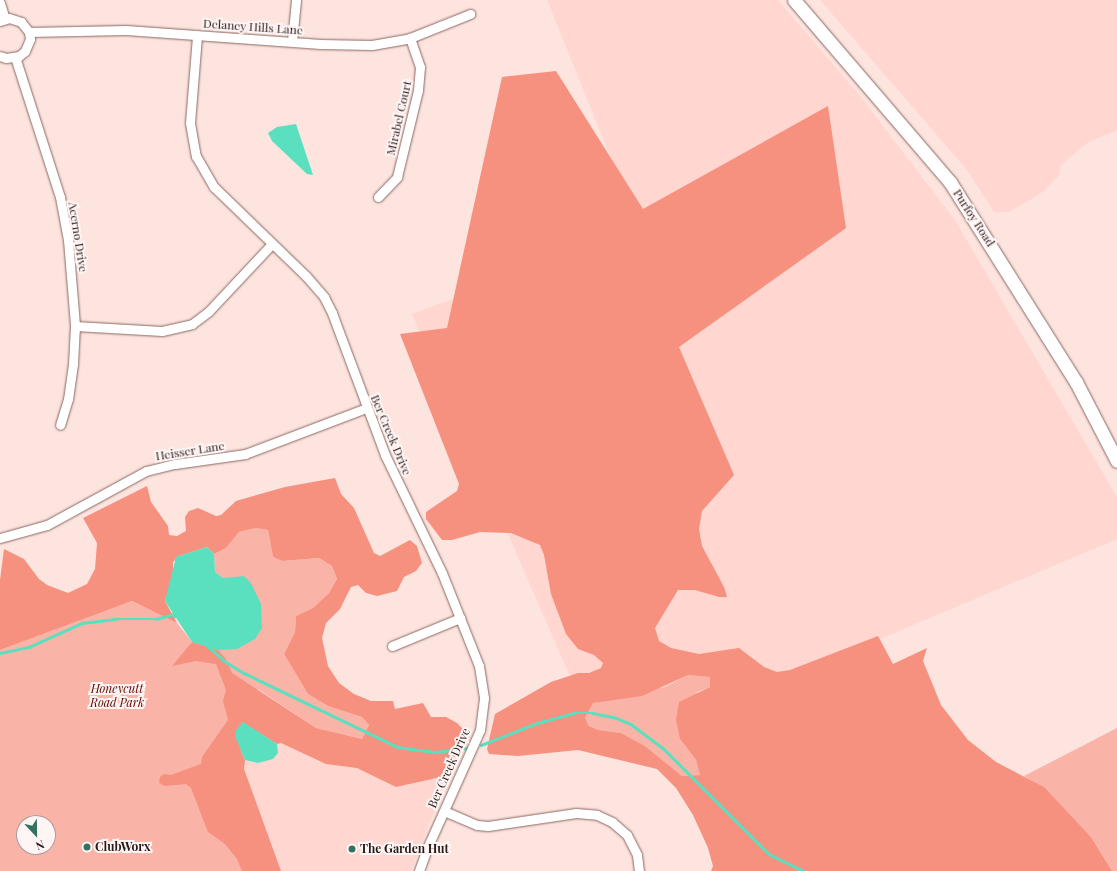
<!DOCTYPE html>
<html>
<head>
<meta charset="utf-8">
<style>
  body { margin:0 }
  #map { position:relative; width:1117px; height:871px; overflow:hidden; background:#fde4df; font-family:"Playfair Display",serif }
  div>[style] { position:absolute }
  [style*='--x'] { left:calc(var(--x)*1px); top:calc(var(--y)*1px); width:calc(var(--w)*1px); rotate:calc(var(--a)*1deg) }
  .built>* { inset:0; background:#ffd7d0 }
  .green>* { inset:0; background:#fab3a7 }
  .forest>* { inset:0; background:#f6907f }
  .water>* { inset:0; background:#5ae0bf }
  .stream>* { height:2.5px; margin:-1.25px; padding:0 1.25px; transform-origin:1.25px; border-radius:1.25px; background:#5ae0bf }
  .roads { filter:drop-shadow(0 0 1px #8b6761) drop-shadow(0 0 1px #8b6761) }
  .street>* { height:9px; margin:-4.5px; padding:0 4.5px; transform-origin:4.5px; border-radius:4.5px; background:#fff }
  .secondary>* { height:13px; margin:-6.5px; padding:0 6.5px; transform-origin:6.5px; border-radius:6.5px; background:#fff }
  .dots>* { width:11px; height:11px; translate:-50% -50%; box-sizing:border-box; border:2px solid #fef5f4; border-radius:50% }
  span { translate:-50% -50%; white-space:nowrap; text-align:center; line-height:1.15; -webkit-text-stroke:4px #fef5f4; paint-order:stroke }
  .street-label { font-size:12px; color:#291a18 }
  .park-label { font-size:12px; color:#630501; font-style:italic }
  .poi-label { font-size:12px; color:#291a18; font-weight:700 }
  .left { translate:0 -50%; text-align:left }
  .north { position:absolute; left:16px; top:815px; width:40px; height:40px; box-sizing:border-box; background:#fef5f4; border:1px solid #a99d9c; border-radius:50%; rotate:158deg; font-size:11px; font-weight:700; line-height:16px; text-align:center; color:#291a18 }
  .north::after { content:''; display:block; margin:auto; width:14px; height:18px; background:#317261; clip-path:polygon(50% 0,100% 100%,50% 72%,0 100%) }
</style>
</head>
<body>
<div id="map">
  <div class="built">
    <i style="clip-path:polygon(547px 0,778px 0,860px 96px,955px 220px,1117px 497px,1117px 539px,788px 678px,603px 752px,412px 314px,640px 230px)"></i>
    <i style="clip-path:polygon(820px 0,1117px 0,1117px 130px,1087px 143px,1061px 165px,1059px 175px,1043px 192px,1009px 212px,994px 212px,967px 170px)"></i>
    <i style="clip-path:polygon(260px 672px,458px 750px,411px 871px,275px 871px,227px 746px)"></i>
  </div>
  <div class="green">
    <i style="clip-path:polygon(evenodd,256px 528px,268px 530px,273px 557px,282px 561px,319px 558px,332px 566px,337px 579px,329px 593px,313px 608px,296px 616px,295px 632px,284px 654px,308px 694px,328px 706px,362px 717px,369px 725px,362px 739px,316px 728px,258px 689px,227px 746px,275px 871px,0 871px,0 650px,132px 601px,177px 623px,192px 642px,223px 578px,215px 572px,214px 554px,226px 548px,239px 532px,256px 528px,24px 823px,48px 823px,48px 847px,24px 847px,24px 823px)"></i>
    <i style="clip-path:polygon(688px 675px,710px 677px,710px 687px,697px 692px,680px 739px,696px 760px,700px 775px,682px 776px,645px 746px,621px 733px,598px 730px,589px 726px,585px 718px,593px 703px,665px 687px)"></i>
    <i style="clip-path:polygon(1117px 728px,1117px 871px,1112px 871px,1091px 837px,1044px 788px,1024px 776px)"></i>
  </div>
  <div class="forest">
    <i style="clip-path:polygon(evenodd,556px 71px,643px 209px,828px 106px,846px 228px,679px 347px,734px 475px,702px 511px,699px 529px,702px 546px,724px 587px,727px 597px,719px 597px,695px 590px,678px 590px,655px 628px,659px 641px,671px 648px,699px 654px,739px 648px,764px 667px,777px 672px,790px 670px,878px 636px,893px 664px,927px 648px,923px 661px,941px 705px,968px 740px,996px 762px,1044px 787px,1091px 837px,1112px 871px,711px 871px,713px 866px,708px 848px,693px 815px,676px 788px,657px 769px,578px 750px,518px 756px,489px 754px,487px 749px,495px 714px,551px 682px,578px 673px,589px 673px,601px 668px,603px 663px,594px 655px,578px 649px,566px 634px,551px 594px,544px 555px,540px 545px,511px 533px,480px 532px,452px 540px,442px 540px,426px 519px,426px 512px,457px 491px,459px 484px,400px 334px,447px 328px,502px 77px,556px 71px,688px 675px,710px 677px,710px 687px,679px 702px,676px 720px,680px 739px,696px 760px,700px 775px,682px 776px,645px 746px,621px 733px,598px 730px,589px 726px,585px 718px,593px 703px,642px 696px,688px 675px)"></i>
    <i style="clip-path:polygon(335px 478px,341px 494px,354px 508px,374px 553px,380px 556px,410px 540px,417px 546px,422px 563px,416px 571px,404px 577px,397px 591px,377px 596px,366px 593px,358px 585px,351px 587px,340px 609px,326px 623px,322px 638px,328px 666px,339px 683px,354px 694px,371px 701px,393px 701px,395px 709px,423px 703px,431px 717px,446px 717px,457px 723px,463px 729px,464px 736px,450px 767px,441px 777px,396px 787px,357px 768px,326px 764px,281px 743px,277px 744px,242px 722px,241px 751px,245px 760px,244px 769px,281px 871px,242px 871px,237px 859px,225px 844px,208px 832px,191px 788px,186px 784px,165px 786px,159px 783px,160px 777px,164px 774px,171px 775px,201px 764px,202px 757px,228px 720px,223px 701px,226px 690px,216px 664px,196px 661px,172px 666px,192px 642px,218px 650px,226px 659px,232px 673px,316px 728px,362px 739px,369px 725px,362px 717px,328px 706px,308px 694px,284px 654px,295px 632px,296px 616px,313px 608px,329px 593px,337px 579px,332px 566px,319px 558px,282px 561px,273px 557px,268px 530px,256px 528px,239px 532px,226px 548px,214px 554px,207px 547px,179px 556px,173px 562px,173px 575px,165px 601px,177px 623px,132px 601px,0 650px,0 580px,4px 549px,24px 559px,39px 579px,47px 585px,68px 593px,87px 584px,95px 569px,97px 543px,83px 518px,147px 486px,151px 502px,168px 526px,169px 535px,177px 536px,186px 531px,185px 517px,189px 511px,198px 508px,216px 516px,221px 515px,236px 501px,285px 487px)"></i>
  </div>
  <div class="water">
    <i style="clip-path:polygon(296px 124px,313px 175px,307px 174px,272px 141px,268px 133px,277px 127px)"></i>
    <i style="clip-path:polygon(207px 547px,214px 554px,215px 572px,223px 578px,244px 576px,251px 583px,261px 604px,262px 628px,255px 639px,237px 649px,218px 650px,192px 642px,165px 601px,176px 557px)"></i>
    <i style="clip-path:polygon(243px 722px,277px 744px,278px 753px,273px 759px,258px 763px,245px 760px,235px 736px,236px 730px)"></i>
  </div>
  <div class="stream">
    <i style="--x:207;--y:645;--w:22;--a:43"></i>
    <i style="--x:223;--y:660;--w:25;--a:32"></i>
    <i style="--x:244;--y:673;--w:171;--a:25.7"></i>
    <i style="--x:398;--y:747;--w:37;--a:8"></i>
    <i style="--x:435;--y:752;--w:34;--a:-7"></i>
    <i style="--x:0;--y:653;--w:30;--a:-12"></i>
    <i style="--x:29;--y:647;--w:58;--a:-24.4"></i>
    <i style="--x:82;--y:623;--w:35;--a:-7"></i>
    <i style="--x:117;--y:619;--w:39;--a:0"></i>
    <i style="--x:156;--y:619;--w:18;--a:-16"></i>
    <i style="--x:173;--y:614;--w:3;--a:45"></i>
    <i style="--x:481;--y:745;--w:60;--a:-21.4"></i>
    <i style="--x:537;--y:723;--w:39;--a:-15"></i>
    <i style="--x:575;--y:713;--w:18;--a:0"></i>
    <i style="--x:593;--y:713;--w:24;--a:12"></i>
    <i style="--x:616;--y:718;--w:16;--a:22"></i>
    <i style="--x:631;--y:724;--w:39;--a:37"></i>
    <i style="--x:662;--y:747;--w:151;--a:45"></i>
    <i style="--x:769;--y:854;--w:39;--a:26"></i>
  </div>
  <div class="roads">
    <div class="street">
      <i style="--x:0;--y:3;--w:17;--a:73"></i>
      <i style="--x:0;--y:21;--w:9;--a:-18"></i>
      <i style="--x:9;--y:18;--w:13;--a:18"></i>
      <i style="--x:21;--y:22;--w:13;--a:51"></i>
      <i style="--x:29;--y:32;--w:7;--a:82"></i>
      <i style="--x:30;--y:39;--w:13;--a:113"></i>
      <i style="--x:25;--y:51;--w:8;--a:140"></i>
      <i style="--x:19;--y:56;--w:13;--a:171"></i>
      <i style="--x:6;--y:58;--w:6;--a:-162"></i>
      <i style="--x:29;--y:32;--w:97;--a:-1.2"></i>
      <i style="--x:126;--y:30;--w:195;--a:4.1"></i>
      <i style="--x:320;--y:44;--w:52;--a:1.1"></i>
      <i style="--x:372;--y:45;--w:39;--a:-10"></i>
      <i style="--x:410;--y:38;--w:65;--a:-21.8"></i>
      <i style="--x:197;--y:36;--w:87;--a:94.6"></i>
      <i style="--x:190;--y:123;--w:34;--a:80"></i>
      <i style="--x:196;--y:156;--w:36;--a:60"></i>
      <i style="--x:214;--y:187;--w:128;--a:44.1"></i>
      <i style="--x:306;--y:276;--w:28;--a:49"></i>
      <i style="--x:324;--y:297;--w:18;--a:63"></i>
      <i style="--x:332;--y:313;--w:152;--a:69.5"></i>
      <i style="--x:385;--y:455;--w:131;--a:64.2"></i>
      <i style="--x:442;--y:573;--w:100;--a:68.3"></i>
      <i style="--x:479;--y:666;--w:32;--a:81"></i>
      <i style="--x:484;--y:698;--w:32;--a:97"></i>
      <i style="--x:480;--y:730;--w:127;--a:114.1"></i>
      <i style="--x:428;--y:846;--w:27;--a:110"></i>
      <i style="--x:292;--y:41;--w:41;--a:-84.4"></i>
      <i style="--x:15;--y:57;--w:147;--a:72.2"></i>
      <i style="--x:60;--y:197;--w:44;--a:79.5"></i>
      <i style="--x:68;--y:240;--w:86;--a:85.3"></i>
      <i style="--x:75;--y:326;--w:38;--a:93"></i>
      <i style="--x:73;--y:364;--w:35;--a:98"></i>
      <i style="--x:68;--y:399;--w:27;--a:107"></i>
      <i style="--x:378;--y:197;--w:28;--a:-46"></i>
      <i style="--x:397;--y:177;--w:89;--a:-76.4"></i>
      <i style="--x:418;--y:90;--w:23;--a:-85"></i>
      <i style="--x:420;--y:67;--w:31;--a:-109"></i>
      <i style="--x:75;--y:326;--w:87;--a:3.3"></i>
      <i style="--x:162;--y:331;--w:31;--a:-13"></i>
      <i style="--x:192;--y:324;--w:21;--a:-37"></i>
      <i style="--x:209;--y:311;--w:92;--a:-46.8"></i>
      <i style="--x:0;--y:538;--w:49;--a:-15.5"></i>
      <i style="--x:47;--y:525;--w:113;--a:-28.6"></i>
      <i style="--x:146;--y:471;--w:30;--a:-14"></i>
      <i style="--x:175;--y:464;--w:71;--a:-8.1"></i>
      <i style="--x:245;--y:454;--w:129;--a:-20.8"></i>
      <i style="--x:392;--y:646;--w:74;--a:-22.4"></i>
      <i style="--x:444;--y:811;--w:36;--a:23"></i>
      <i style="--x:477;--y:825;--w:11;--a:5"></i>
      <i style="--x:488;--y:826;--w:89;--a:-8.4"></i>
      <i style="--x:576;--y:813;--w:21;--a:5"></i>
      <i style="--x:597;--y:815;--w:17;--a:25"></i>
      <i style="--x:612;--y:822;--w:20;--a:41"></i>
      <i style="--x:627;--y:835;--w:22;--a:63"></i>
      <i style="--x:637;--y:855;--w:16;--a:83"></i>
    </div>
    <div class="secondary">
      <i style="--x:794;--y:0;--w:240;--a:49.4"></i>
      <i style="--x:950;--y:182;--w:236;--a:57.8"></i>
      <i style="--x:1076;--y:382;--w:89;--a:62.6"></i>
    </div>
  </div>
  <div class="dots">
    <i style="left:87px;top:847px;background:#317261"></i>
    <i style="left:352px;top:849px;background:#317261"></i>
  </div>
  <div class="street-label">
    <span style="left:253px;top:27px;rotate:4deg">Delaney Hills Lane</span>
    <span style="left:399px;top:118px;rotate:-77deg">Mirabel Court</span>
    <span style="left:974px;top:218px;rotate:57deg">Purfoy Road</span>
    <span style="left:78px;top:237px;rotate:81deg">Acerno Drive</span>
    <span style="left:391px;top:435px;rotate:67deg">Ber Creek Drive</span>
    <span style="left:190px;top:451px;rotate:-9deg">Heisser Lane</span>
    <span style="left:449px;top:768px;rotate:-66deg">Ber Creek Drive</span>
  </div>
  <div class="park-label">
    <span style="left:117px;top:696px">Honeycutt<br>Road Park</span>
  </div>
  <div class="poi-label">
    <span class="left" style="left:95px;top:847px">ClubWorx</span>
    <span class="left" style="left:360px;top:849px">The Garden Hut</span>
  </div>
  <div class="north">N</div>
</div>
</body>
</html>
